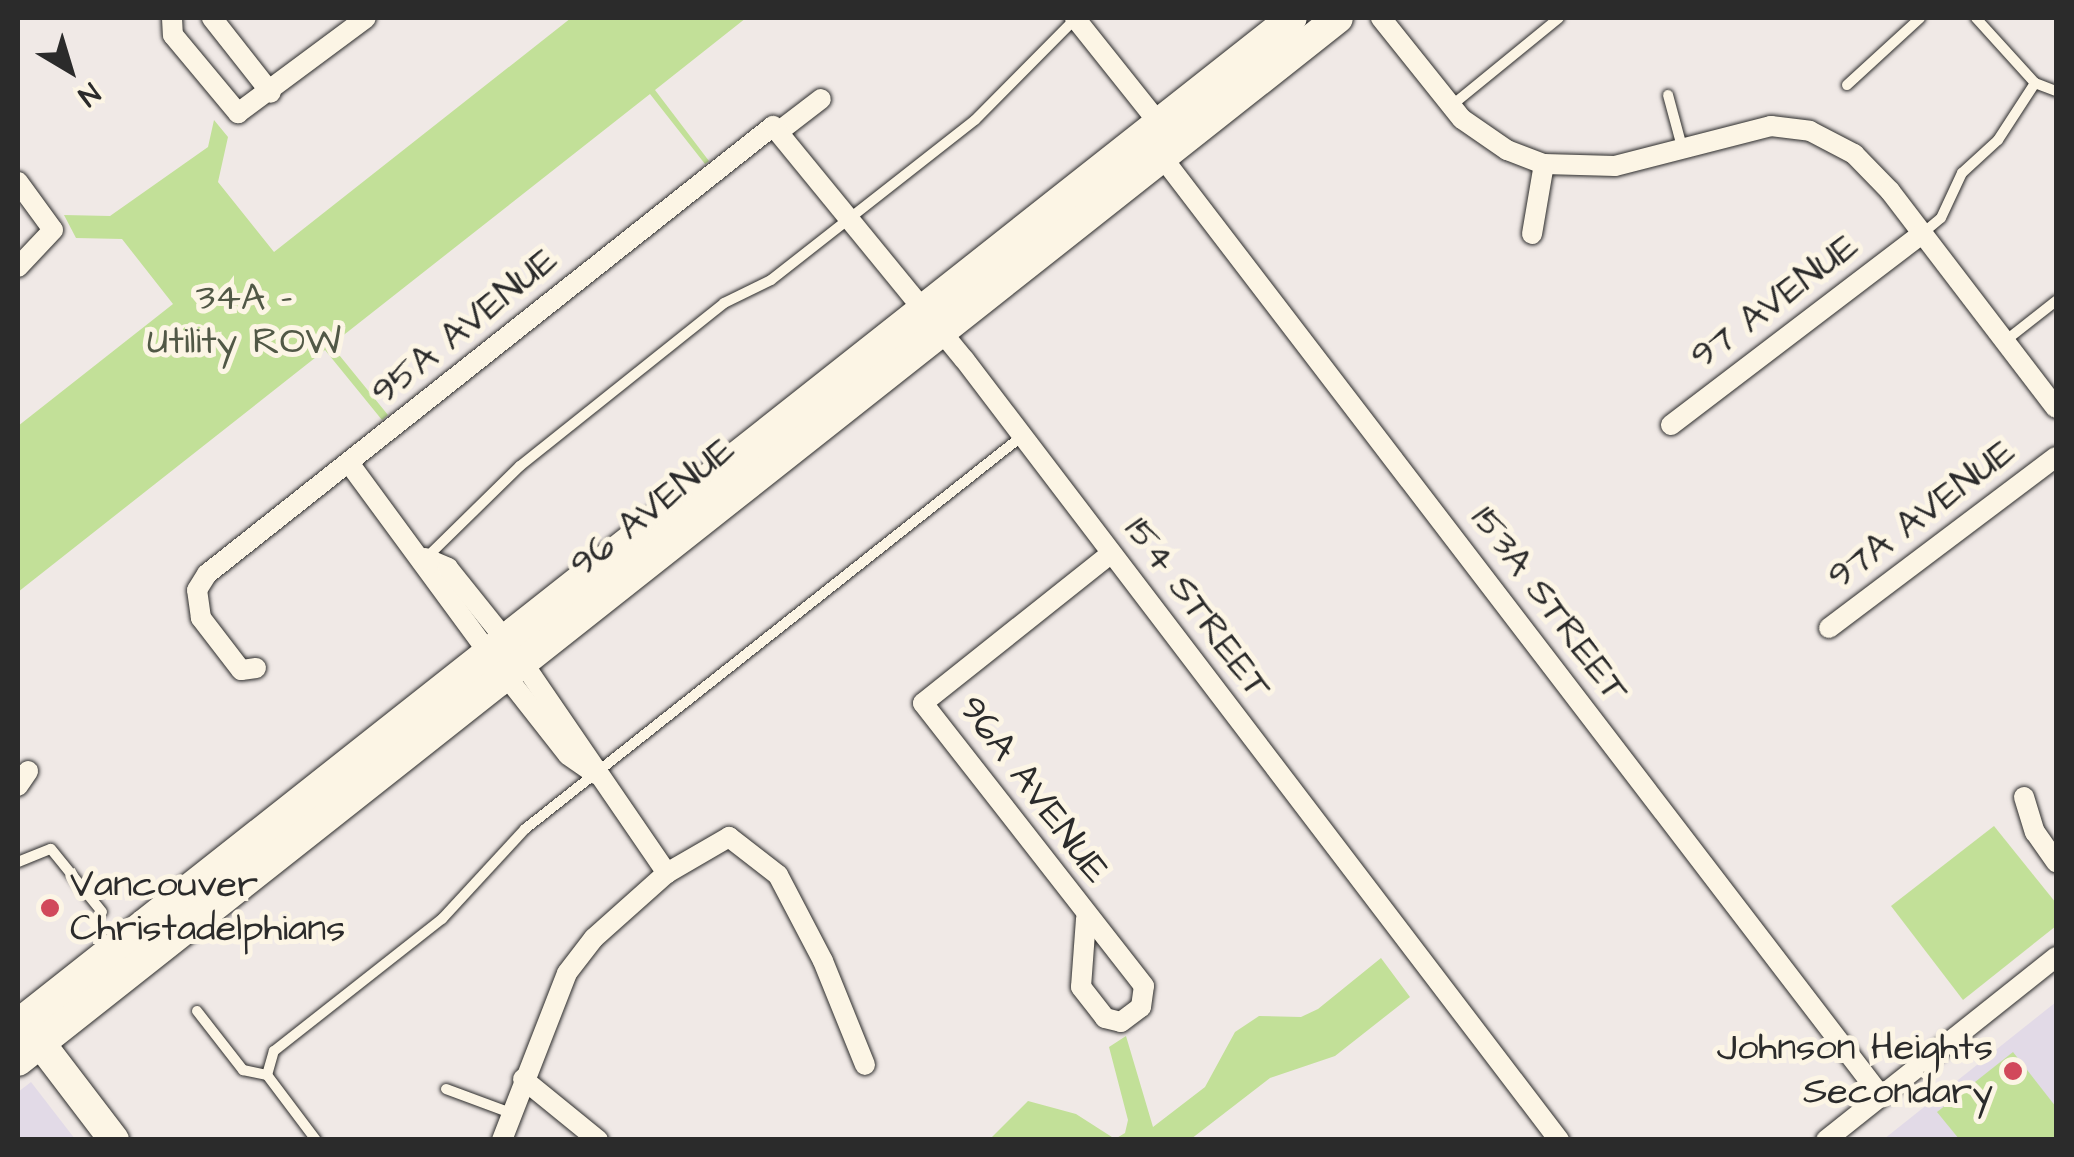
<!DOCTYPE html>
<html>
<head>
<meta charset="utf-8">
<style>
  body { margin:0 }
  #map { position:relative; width:2074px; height:1157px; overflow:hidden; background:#f0e9e6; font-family:"Architects Daughter",sans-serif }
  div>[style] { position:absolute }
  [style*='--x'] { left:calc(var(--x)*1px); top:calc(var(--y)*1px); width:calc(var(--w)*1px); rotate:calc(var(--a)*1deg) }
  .built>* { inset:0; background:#e2dae7 }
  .green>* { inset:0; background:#c2e098 }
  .roads { filter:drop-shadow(0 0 2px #2b2b2b) drop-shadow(0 0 2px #2b2b2b) }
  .service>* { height:10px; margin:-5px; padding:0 5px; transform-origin:5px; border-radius:5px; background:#fcf5e5 }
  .minor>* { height:20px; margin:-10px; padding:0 10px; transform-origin:10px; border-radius:10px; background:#fcf5e5 }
  .secondary>* { height:30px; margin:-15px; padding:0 15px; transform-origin:15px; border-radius:15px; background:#fcf5e5 }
  .dots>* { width:28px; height:28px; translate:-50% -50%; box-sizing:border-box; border:5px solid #fcf5e5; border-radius:50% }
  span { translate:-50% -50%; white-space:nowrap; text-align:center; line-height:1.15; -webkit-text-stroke:10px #fcf5e5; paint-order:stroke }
  .park-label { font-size:38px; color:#515846 }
  .street-label { font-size:38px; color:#2b2b2b }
  .poi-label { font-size:38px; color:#2b2b2b }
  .left { translate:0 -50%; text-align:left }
  .right { translate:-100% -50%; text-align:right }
  .frame { position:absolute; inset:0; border:20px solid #2b2b2b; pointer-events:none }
  .north { position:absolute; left:20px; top:20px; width:100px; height:100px; -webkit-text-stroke:8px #fcf5e5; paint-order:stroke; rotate:142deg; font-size:28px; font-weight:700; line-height:40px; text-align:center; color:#2b2b2b }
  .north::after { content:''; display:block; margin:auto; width:35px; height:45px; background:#2b2b2b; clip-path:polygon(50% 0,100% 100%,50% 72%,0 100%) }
</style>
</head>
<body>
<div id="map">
  <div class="built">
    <i style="clip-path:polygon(2056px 1002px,2056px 1139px,1884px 1139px)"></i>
    <i style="clip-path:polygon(31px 1082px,75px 1139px,18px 1139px,18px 1092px)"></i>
  </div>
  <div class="green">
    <i style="clip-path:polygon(571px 18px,746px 18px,655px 90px,709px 161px,705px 164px,650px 94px,331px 345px,388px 415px,382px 420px,325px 350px,18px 592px,18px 426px,173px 304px,122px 239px,76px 238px,64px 215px,110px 216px,208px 147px,214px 120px,228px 137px,218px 182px,274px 252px)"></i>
    <i style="clip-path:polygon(1994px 826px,2056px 903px,2056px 926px,1963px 1000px,1891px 906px)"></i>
    <i style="clip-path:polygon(1381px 958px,1410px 997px,1335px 1056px,1270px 1078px,1191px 1139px,990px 1139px,1028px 1101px,1076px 1114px,1115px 1139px,1125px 1133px,1128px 1120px,1109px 1047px,1126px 1036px,1153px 1127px,1205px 1087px,1235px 1032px,1259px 1016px,1301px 1017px,1318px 1009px)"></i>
    <i style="clip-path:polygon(2013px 1052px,2056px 1107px,2056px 1139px,1959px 1139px,1937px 1112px)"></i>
  </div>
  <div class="roads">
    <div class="service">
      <i style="--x:1976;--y:18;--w:88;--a:47.8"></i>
      <i style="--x:2035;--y:83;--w:22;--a:21"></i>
      <i style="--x:1847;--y:85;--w:99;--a:-42.5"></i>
      <i style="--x:1668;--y:95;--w:54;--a:74.9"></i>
      <i style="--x:1451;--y:106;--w:139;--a:-39.2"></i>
      <i style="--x:1923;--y:233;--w:23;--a:-40"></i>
      <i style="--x:1941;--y:218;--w:50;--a:-65"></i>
      <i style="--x:1962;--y:173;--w:49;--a:-42.5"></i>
      <i style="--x:1998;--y:140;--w:68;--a:-57"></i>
      <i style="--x:2005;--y:341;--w:65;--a:-38.1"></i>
      <i style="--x:426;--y:558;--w:132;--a:-44.4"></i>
      <i style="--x:520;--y:466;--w:261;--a:-38.6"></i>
      <i style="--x:724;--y:303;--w:52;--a:-26.1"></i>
      <i style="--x:771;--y:280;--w:259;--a:-38.1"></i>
      <i style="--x:975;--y:120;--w:144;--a:-45.3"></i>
      <i style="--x:18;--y:862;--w:35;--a:-22"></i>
      <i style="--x:51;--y:849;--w:81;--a:51"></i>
      <i style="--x:197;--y:1011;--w:75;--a:52.1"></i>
      <i style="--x:243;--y:1070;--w:25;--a:12"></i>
      <i style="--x:446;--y:1089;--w:69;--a:20.3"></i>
      <i style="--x:316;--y:1140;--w:81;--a:-127"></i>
      <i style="--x:267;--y:1075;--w:25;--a:-74"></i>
      <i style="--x:274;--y:1051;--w:214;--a:-38.2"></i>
      <i style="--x:442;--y:919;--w:122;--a:-47.3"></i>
      <i style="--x:525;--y:829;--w:634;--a:-38.33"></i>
    </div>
    <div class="minor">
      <i style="--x:172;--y:18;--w:17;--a:87"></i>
      <i style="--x:173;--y:35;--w:102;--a:50.2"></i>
      <i style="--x:238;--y:113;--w:159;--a:-36.6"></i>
      <i style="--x:212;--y:18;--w:95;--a:51.8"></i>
      <i style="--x:1075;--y:18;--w:133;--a:51.4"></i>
      <i style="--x:1381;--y:18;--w:129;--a:51.3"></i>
      <i style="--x:1462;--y:119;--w:55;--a:34.6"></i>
      <i style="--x:1507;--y:150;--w:40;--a:21"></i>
      <i style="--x:1544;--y:164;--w:71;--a:1.6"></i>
      <i style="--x:1615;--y:166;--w:161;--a:-14.4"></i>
      <i style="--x:1771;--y:126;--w:39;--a:7"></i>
      <i style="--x:1810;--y:131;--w:50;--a:27.6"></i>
      <i style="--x:1854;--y:154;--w:52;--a:45.8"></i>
      <i style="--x:1890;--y:191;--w:273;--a:52.6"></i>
      <i style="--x:778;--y:132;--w:54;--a:-37.5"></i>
      <i style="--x:1162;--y:157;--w:1183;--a:52.56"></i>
      <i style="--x:18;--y:182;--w:59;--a:53.9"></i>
      <i style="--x:53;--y:230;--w:51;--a:133.4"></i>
      <i style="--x:1532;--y:234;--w:71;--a:-80.3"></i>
      <i style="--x:1671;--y:425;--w:315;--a:-37.3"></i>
      <i style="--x:349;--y:463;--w:235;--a:53.7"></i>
      <i style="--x:425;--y:558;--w:25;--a:23"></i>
      <i style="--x:448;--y:568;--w:90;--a:51.3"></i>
      <i style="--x:1829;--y:628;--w:284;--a:-37"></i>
      <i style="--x:523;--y:663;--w:255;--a:55.6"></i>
      <i style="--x:667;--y:873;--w:72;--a:-30.1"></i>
      <i style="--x:729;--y:837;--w:62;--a:37.8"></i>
      <i style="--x:778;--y:875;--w:97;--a:62.4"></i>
      <i style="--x:823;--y:961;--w:112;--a:68"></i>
      <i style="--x:256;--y:668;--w:15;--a:172"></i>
      <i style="--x:241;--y:670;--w:66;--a:-127.6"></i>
      <i style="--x:201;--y:618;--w:28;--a:-98"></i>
      <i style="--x:197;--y:590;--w:19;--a:-58"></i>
      <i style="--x:207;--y:574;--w:722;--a:-38.36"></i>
      <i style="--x:773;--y:126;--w:301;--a:50.7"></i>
      <i style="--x:964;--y:359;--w:982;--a:52.7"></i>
      <i style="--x:506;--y:676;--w:100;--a:51.9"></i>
      <i style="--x:568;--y:755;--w:33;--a:35"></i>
      <i style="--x:18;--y:786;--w:18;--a:-56"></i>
      <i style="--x:2024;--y:797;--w:37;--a:73"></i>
      <i style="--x:2035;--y:832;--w:37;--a:55"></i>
      <i style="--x:1086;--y:919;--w:68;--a:94.2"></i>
      <i style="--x:1081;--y:987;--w:39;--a:52"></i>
      <i style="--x:1105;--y:1018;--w:16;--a:14"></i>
      <i style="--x:1121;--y:1022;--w:25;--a:-37"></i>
      <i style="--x:1141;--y:1007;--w:21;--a:-82"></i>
      <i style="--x:1144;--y:986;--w:359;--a:-128"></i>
      <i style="--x:923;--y:703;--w:239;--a:-38.5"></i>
      <i style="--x:523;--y:1079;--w:97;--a:39.1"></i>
      <i style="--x:502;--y:1140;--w:179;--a:-68.7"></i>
      <i style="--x:567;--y:973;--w:44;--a:-52.4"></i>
      <i style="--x:594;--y:938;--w:98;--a:-41.7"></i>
      <i style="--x:1826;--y:1140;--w:294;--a:-38.5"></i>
    </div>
    <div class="secondary">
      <i style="--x:18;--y:1024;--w:1623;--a:-38.3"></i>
      <i style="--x:28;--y:1027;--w:142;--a:52.7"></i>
      <i style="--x:18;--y:1061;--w:1682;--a:-38.31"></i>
    </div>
  </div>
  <div class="dots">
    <i style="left:50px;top:908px;background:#d1495b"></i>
    <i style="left:2013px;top:1071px;background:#d1495b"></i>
  </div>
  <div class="park-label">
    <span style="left:244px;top:321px">34A -<br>Utility ROW</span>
  </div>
  <div class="street-label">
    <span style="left:1775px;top:302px;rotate:-37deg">97 AVENUE</span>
    <span style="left:465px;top:327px;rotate:-39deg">95A AVENUE</span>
    <span style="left:653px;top:508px;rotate:-39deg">96 AVENUE</span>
    <span style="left:1922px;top:515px;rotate:-37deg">97A AVENUE</span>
    <span style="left:1549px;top:605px;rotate:53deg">153A STREET</span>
    <span style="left:1197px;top:609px;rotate:53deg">154 STREET</span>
    <span style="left:1033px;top:790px;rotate:53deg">96A AVENUE</span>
  </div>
  <div class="poi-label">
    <span class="left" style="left:70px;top:908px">Vancouver<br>Christadelphians</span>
    <span class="right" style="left:1993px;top:1071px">Johnson Heights<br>Secondary</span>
  </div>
  <div class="frame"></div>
  <div class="north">N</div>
</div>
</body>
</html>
